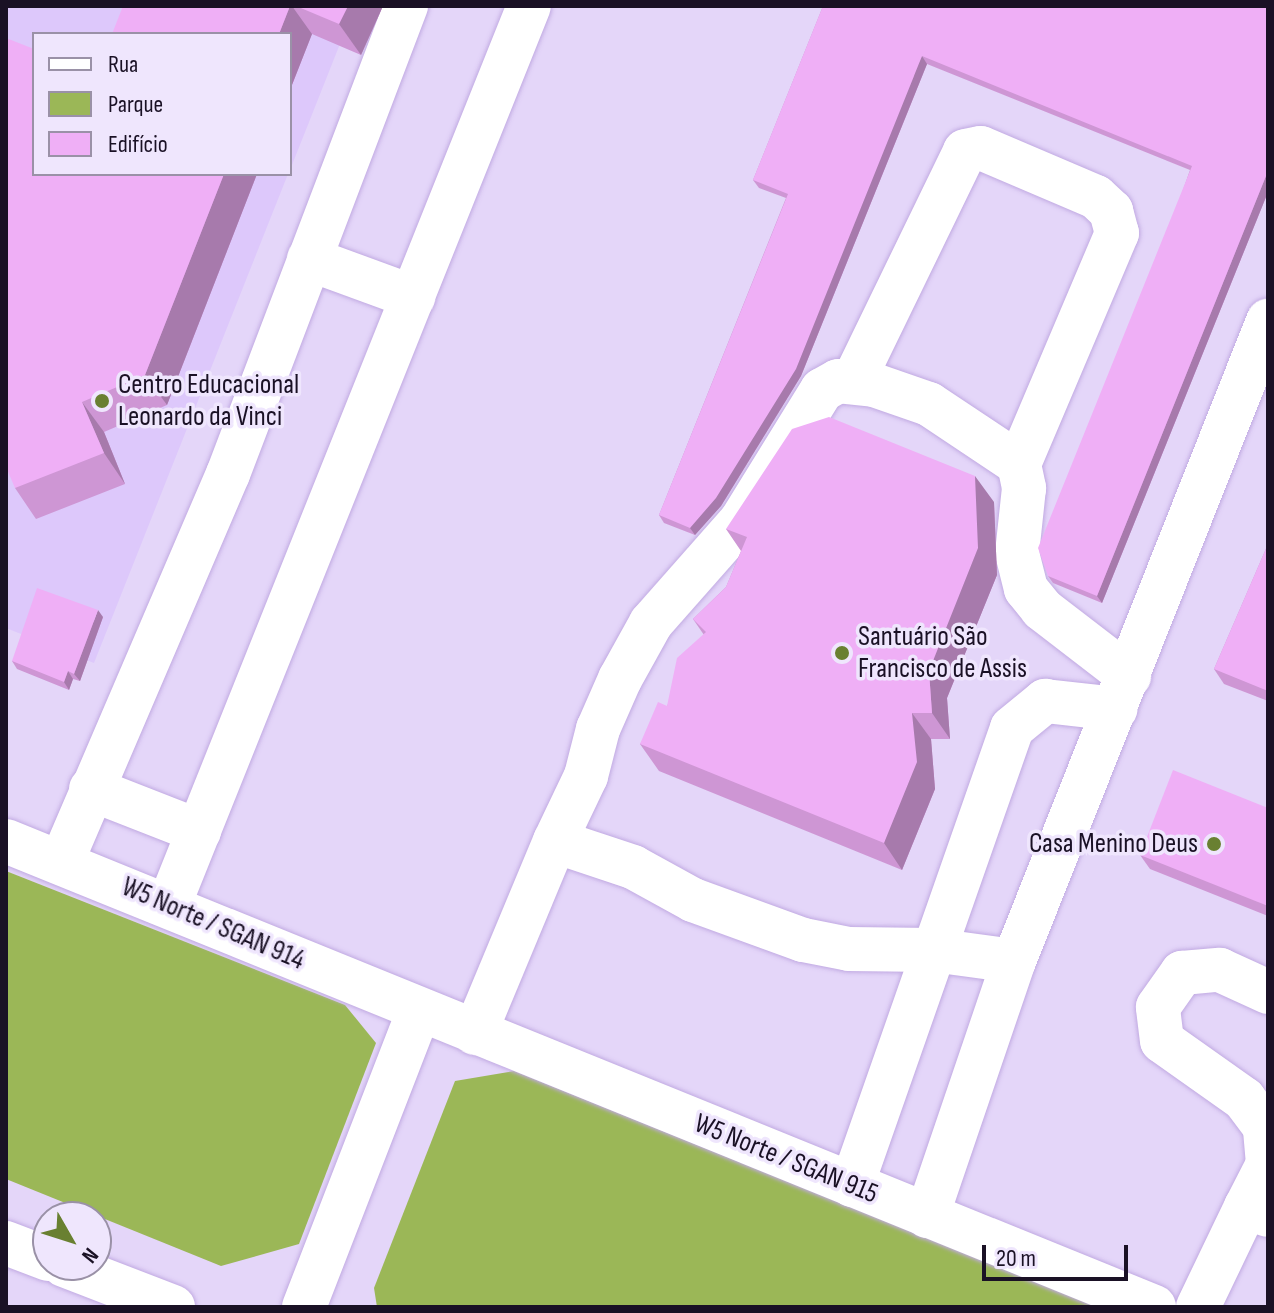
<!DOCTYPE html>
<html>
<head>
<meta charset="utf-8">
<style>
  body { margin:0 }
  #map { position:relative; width:1274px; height:1313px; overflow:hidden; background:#e4d6f9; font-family:"Sofia Sans Condensed",sans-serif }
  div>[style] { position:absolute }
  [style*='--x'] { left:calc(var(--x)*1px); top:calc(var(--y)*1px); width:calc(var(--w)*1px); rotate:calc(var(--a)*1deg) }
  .built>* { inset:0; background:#ddc8fb }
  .green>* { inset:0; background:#9bb757 }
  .roads { filter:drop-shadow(0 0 2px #c1aae2) drop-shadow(0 0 2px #c1aae2) }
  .minor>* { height:44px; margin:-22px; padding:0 22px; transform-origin:22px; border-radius:22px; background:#fff }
  .major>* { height:44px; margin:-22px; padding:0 22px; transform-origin:22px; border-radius:22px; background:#fff }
  .wall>* { inset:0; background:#ce96d4 }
  .shaded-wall>* { inset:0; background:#a77aac }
  .building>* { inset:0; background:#efaff6 }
  .dots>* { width:22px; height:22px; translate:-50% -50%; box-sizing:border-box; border:4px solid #efe6fd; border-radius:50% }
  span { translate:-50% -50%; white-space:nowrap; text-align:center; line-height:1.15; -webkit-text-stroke:7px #efe6fd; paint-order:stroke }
  .poi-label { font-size:28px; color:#1a1125 }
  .left { translate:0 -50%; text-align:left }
  .right { translate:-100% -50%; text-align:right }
  .street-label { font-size:28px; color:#1a1125 }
  .frame { position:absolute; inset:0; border:8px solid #1a1125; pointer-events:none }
  .legend { position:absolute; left:32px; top:32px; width:260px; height:144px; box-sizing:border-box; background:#efe6fd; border:2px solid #9a91a7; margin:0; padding:10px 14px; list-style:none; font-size:24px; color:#1a1125 }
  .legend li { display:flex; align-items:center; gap:16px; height:40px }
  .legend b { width:40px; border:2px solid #9a91a7 }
  .north { position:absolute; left:32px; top:1201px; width:80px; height:80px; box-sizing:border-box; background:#efe6fd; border:2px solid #9a91a7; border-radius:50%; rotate:129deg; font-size:22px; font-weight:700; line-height:32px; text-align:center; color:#1a1125 }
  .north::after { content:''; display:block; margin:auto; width:28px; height:36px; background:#698031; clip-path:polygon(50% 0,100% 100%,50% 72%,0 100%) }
  .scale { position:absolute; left:982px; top:1245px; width:146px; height:36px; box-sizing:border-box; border:4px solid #1a1125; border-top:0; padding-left:10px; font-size:24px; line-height:28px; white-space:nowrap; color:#1a1125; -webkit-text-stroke:6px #efe6fd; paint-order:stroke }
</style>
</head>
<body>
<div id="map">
  <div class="built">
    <i style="clip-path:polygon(6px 6px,355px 6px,290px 170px,290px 34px,34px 34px,34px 174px,288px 174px,94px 663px,6px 628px)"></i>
  </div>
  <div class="green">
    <i style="clip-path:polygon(6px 871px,345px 1005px,376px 1043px,299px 1244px,221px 1266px,6px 1179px)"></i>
    <i style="clip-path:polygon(514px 1071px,1099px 1307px,377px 1307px,374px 1288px,455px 1081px)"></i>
  </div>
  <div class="roads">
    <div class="minor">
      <i style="--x:309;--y:259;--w:111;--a:20.1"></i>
      <i style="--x:854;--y:380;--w:254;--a:-64.1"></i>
      <i style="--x:965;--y:151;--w:16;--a:-11"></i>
      <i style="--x:981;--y:148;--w:125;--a:23.1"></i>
      <i style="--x:1096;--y:197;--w:21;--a:43"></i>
      <i style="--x:1111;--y:211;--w:23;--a:75"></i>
      <i style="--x:1117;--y:233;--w:251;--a:113"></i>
      <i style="--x:91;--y:789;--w:116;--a:21.3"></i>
      <i style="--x:62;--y:861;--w:421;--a:-66.8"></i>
      <i style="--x:228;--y:474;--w:501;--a:-69.18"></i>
      <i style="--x:169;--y:905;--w:968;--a:-68.18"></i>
      <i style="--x:1014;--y:961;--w:82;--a:-172.3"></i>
      <i style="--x:933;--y:950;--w:84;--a:-179.3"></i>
      <i style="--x:849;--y:949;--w:47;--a:-168.9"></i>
      <i style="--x:803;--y:940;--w:117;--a:-160"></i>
      <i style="--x:693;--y:900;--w:68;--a:-151.2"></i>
      <i style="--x:633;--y:867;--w:82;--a:-161.6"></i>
      <i style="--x:555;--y:841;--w:72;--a:-64.5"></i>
      <i style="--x:586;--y:776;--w:49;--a:-75.7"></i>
      <i style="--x:598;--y:729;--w:55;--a:-66.3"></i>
      <i style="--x:620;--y:679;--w:64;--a:-61"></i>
      <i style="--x:651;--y:623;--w:136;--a:-48.6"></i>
      <i style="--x:741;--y:521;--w:154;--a:-58.3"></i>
      <i style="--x:822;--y:390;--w:18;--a:-29"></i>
      <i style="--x:838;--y:381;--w:36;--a:6"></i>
      <i style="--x:874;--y:385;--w:58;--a:19.1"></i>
      <i style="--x:929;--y:404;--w:108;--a:33.7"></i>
      <i style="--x:1019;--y:464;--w:25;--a:78"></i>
      <i style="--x:1024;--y:488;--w:65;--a:96.1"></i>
      <i style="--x:1017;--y:553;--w:37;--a:76"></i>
      <i style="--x:1026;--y:589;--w:26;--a:51"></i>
      <i style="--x:1042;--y:609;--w:110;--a:37.6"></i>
      <i style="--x:475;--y:1033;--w:208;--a:-67.4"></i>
      <i style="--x:852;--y:1185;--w:484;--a:-70.7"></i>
      <i style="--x:1012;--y:728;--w:43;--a:-39.3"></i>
      <i style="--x:1045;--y:701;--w:71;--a:6.4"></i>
      <i style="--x:1246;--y:1207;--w:48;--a:-62.9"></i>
      <i style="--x:1268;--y:1164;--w:37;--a:-95"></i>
      <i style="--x:1265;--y:1127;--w:35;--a:-127"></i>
      <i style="--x:1244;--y:1099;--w:100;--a:-144.7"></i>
      <i style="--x:1162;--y:1041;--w:34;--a:-97"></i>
      <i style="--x:1158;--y:1007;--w:42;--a:-54.8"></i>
      <i style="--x:1182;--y:973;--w:38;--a:-5"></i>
      <i style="--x:1220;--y:970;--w:53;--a:24.6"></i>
      <i style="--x:927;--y:1216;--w:269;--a:-71.2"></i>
      <i style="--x:1014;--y:961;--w:689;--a:-68.35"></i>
      <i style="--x:1198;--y:1307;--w:111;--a:-64.4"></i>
      <i style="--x:1246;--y:1207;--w:23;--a:20"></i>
    </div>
    <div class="major">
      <i style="--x:6;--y:841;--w:1239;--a:22.09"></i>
      <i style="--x:6;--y:1243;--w:45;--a:20.9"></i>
      <i style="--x:64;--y:1265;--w:117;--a:21.1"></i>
      <i style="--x:304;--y:1307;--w:318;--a:-68.8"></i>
    </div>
  </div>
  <div class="wall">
    <i style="clip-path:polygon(123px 6px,383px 6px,361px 55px,312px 34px,290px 90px,290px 34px)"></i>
    <i style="clip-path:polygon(823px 6px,1268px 6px,1268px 192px,1102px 603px,1053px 583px,1048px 576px,1190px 170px,927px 64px,801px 376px,721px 506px,695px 535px,664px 523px,659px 515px,786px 198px,759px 188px,753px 180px)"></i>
    <i style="clip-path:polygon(34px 174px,257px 174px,167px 405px,104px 432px,125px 484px,36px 519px,15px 488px)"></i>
    <i style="clip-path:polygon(994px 502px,997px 575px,947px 698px,950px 739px,931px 739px,935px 789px,902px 870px,659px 771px,640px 744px,667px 706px,704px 635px,693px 619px,726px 587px,741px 551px,726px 529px)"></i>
    <i style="clip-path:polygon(1268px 544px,1268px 701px,1224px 684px,1214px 669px)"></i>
    <i style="clip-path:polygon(103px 617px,80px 681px,73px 679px,69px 690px,17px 669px,12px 661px)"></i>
    <i style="clip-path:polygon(1268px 808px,1268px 916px,1150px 869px,1140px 855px)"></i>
  </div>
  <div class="shaded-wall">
    <i style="clip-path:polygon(290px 6px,292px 6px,312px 34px,290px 90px,290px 34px,279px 34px)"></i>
    <i style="clip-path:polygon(348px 6px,383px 6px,361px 55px,339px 24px)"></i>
    <i style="clip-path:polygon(922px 56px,927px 64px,801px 376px,721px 506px,695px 535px,690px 528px)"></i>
    <i style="clip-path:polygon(1268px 171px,1268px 192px,1102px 603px,1097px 596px)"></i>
    <i style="clip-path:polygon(224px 174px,257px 174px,167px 405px,145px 375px)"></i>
    <i style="clip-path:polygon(82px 402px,104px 432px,125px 484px,104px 453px)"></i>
    <i style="clip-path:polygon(975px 476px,994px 502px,997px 575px,947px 698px,950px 739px,932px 713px,929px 671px)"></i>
    <i style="clip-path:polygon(98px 610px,103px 617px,80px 681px,74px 674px)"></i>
    <i style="clip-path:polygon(68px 671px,73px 679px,69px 690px,64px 682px)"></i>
    <i style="clip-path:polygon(912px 713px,931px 739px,935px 789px,902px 870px,884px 843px)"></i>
  </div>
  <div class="building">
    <i style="clip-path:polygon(123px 6px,290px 6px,279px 34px,112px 34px)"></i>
    <i style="clip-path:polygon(296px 6px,348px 6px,339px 24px)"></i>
    <i style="clip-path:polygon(823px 6px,1268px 6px,1268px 171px,1097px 596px,1048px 576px,1038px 548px,1192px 166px,922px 56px,796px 369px,716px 498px,690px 528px,659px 515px,788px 194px,753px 180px)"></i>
    <i style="clip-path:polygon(6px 38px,34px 49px,34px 174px,224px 174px,145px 375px,82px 402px,104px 453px,15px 488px,6px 467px)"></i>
    <i style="clip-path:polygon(829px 417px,975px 476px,978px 548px,929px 671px,932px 713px,912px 713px,917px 762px,884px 843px,640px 744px,658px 702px,667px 706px,677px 658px,706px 632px,693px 619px,726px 587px,747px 537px,726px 529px,792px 429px)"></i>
    <i style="clip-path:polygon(1268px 544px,1268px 691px,1214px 669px)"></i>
    <i style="clip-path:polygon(37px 588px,98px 610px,74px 674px,68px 671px,64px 682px,12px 661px)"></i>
    <i style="clip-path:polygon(1173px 770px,1268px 808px,1268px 906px,1140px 855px)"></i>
  </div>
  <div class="dots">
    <i style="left:102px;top:401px;background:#698031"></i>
    <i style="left:842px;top:653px;background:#698031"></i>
    <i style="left:1214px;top:844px;background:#698031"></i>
  </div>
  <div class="poi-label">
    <span class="left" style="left:118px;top:401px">Centro Educacional<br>Leonardo da Vinci</span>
    <span class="left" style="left:858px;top:653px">Santuário São<br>Francisco de Assis</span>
    <span class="right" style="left:1198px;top:844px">Casa Menino Deus</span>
  </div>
  <div class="street-label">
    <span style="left:213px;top:924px;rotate:23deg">W5 Norte / SGAN 914</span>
    <span style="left:786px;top:1159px;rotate:22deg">W5 Norte / SGAN 915</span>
  </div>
  <div class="frame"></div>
  <ul class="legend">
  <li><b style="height:10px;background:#fff"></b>Rua</li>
  <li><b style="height:22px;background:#9bb757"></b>Parque</li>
  <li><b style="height:22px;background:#efaff6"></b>Edifício</li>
  </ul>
  <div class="north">N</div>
  <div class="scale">20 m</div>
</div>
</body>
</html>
